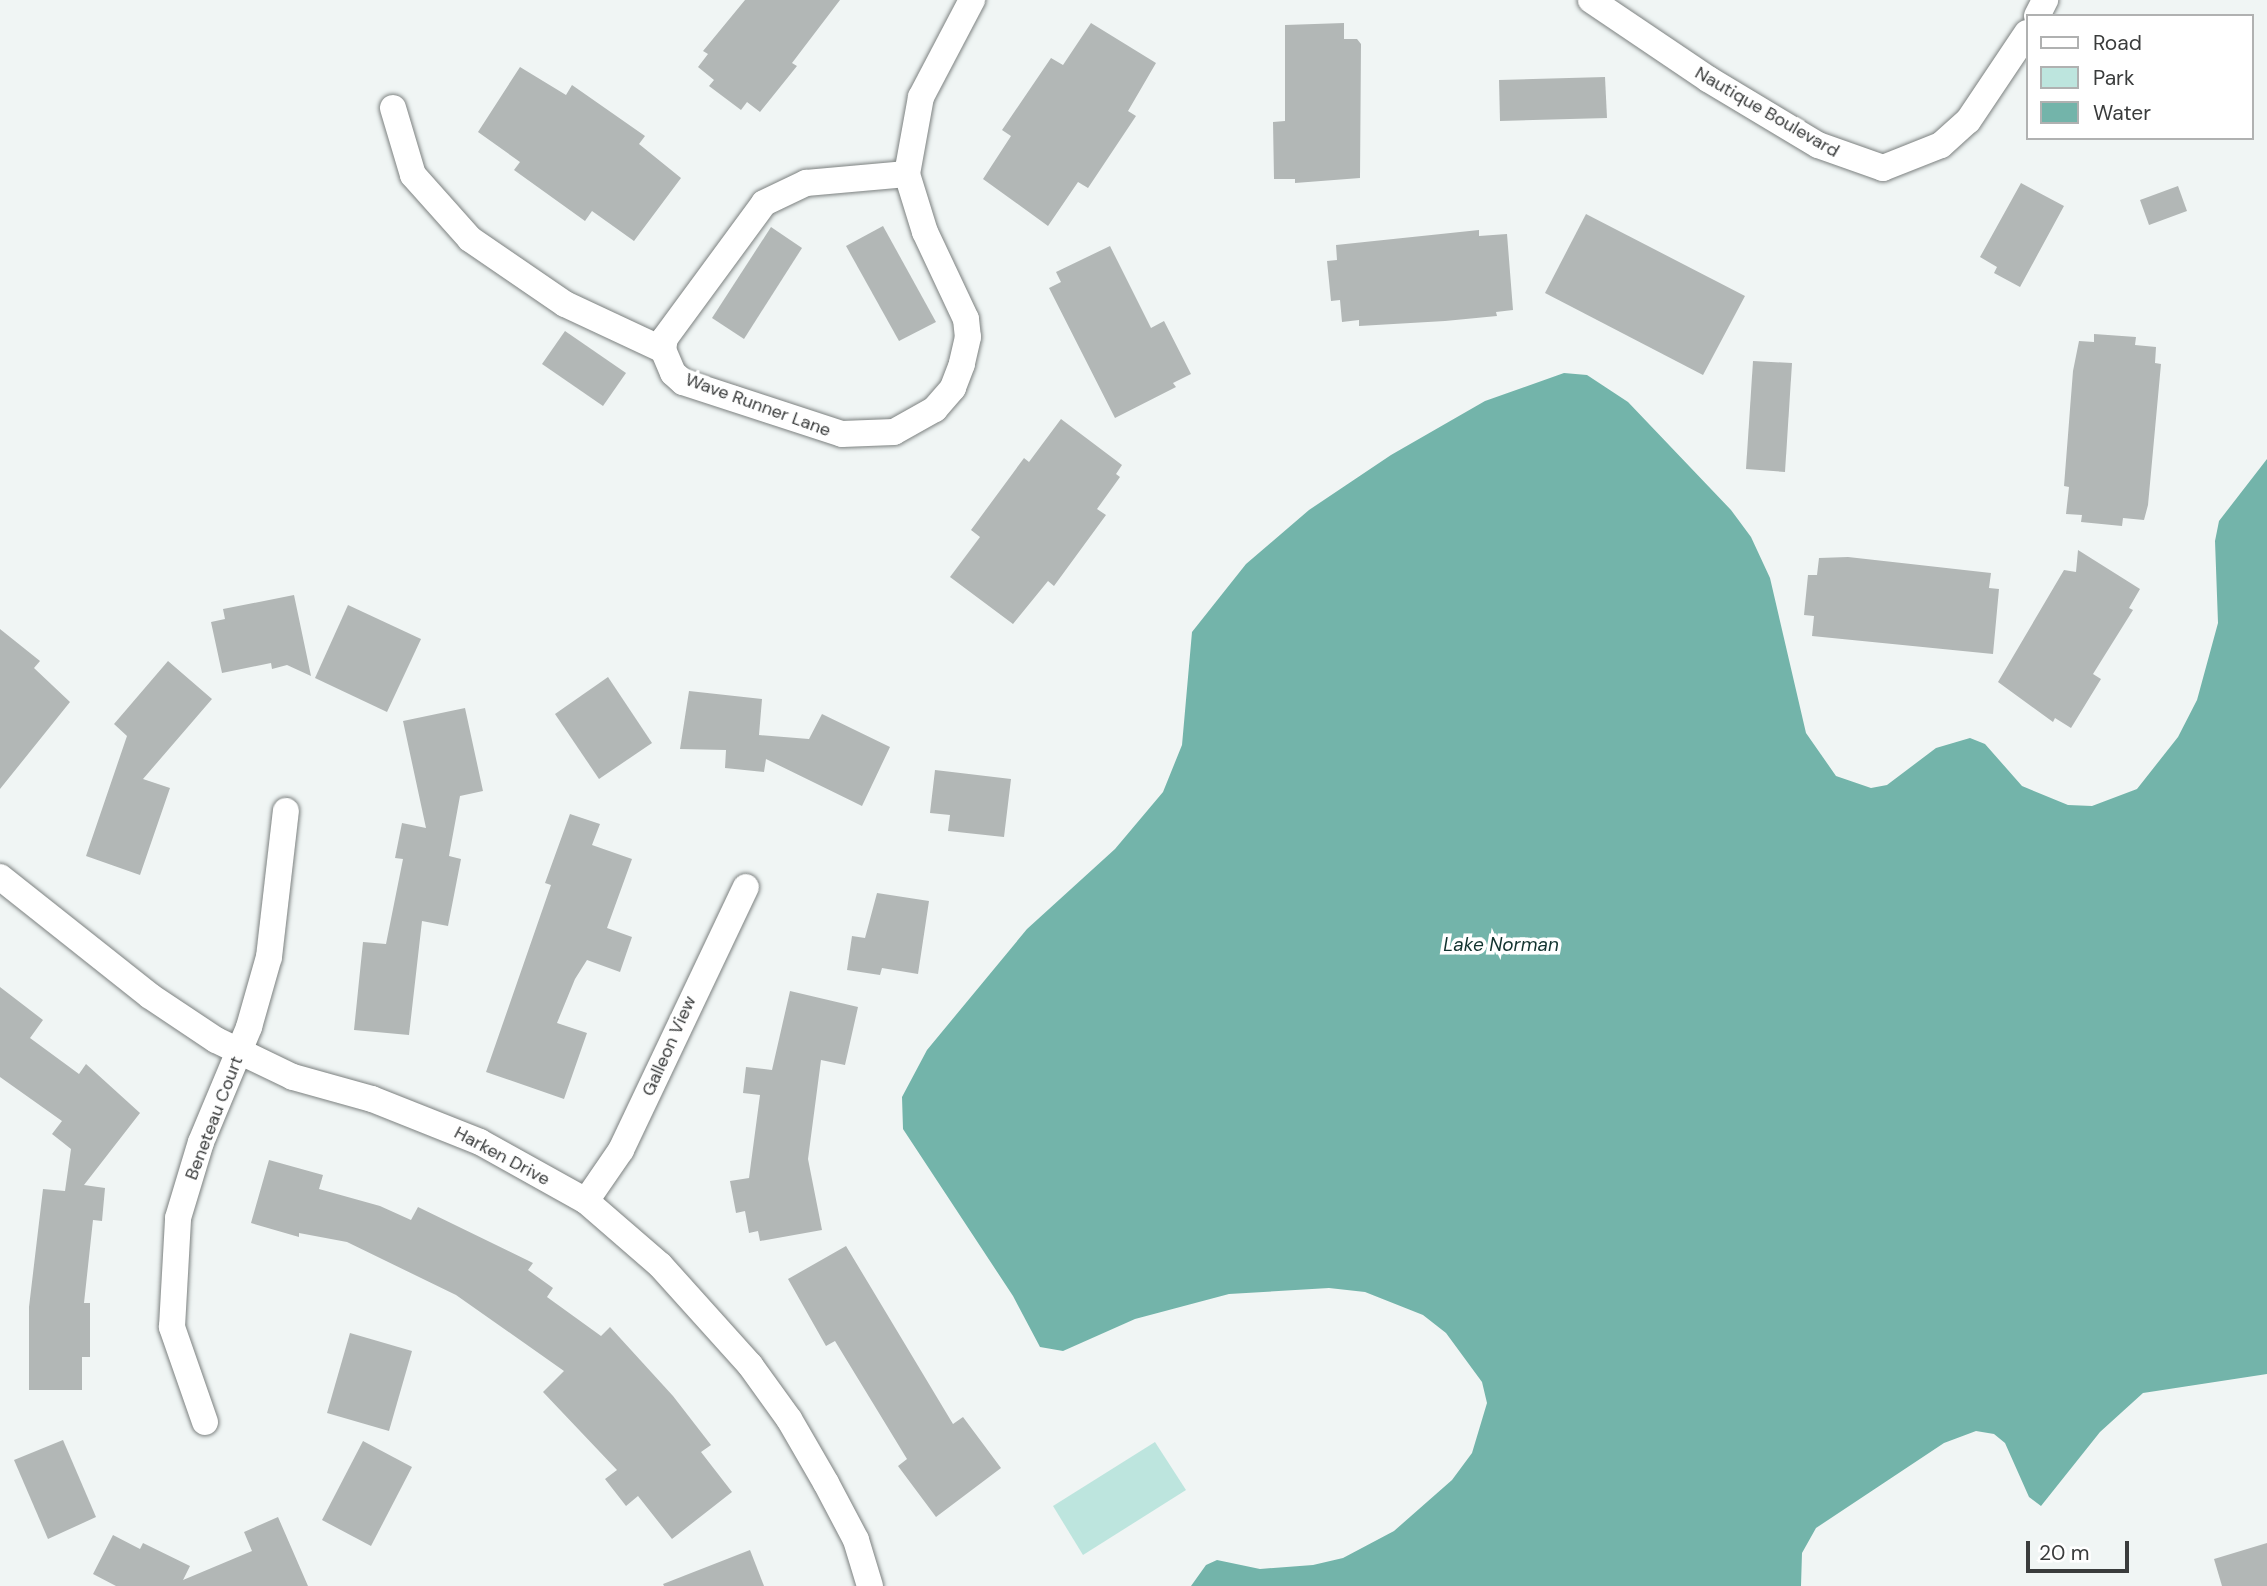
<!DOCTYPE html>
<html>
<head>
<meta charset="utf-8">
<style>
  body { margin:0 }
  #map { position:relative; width:2267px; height:1586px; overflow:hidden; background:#f0f5f4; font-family:"DM Sans",sans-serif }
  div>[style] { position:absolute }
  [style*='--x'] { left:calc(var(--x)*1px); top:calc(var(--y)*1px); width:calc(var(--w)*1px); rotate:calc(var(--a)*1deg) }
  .green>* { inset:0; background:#bde5de }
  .water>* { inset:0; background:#73b4aa }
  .building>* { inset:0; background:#b2b7b6 }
  .roads { filter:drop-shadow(0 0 2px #7c8180) drop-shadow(0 0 2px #7c8180) }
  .street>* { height:26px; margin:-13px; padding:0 13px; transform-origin:13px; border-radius:13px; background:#fff }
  span { translate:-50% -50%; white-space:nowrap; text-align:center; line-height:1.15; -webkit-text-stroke:7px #fff; paint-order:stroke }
  .street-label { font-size:18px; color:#3a3c3c }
  .water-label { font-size:19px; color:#12332f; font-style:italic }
  .legend { position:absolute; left:2026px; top:14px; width:228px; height:126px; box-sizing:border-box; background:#fff; border:2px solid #b0b1b1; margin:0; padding:9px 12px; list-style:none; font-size:21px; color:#3a3c3c }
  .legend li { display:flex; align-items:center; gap:14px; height:35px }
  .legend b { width:35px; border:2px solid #b0b1b1 }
  .scale { position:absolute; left:2026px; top:1541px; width:103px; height:32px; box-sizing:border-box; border:4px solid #3a3c3c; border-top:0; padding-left:9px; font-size:21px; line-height:24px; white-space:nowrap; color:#3a3c3c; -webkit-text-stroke:5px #fff; paint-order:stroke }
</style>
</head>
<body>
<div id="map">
  <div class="green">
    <i style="clip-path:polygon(1155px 1442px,1186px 1490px,1083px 1555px,1053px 1506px)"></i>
  </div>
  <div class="water">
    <i style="clip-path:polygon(1564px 373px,1587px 375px,1628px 402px,1731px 510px,1751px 537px,1770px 578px,1806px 733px,1836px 776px,1871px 788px,1887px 785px,1936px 748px,1970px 738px,1985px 744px,2022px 786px,2068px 805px,2092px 806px,2137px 789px,2178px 737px,2197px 700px,2218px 623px,2215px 541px,2219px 521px,2267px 459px,2267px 1374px,2143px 1393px,2100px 1432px,2041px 1506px,2029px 1497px,2005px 1443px,1994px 1434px,1976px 1431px,1944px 1443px,1816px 1528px,1802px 1553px,1801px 1586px,1191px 1586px,1206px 1565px,1217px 1560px,1260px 1569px,1313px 1565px,1343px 1558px,1394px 1531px,1452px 1480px,1472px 1453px,1487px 1403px,1482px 1382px,1446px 1333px,1423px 1315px,1365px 1292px,1329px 1288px,1229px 1294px,1135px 1319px,1063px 1351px,1040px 1347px,1013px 1296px,903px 1129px,902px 1097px,927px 1050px,1027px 929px,1115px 849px,1163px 792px,1182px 745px,1192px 632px,1246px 564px,1309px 510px,1391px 455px,1485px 401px)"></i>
  </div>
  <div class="building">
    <i style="clip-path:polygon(745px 0,840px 0,792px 63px,797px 66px,760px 112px,747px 102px,741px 110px,709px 86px,714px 80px,698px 67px,708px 54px,703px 51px)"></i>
    <i style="clip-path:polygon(1091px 23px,1156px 63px,1128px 111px,1136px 116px,1088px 188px,1078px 182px,1048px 226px,983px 179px,1011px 136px,1002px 130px,1051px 58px,1063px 65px)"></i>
    <i style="clip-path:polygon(1344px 23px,1344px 39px,1357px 39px,1361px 44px,1360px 178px,1295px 183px,1295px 179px,1274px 179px,1273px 122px,1285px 121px,1285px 25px)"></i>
    <i style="clip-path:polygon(520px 67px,566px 95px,572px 85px,645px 136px,639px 144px,681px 178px,634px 241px,592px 211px,585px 221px,514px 170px,520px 162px,478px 132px)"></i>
    <i style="clip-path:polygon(1605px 77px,1607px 118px,1500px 121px,1499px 80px)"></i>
    <i style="clip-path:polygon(2021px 183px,2064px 206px,2020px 287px,1994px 273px,1997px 267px,1980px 257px)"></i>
    <i style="clip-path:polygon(2178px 186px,2187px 211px,2149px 225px,2140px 200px)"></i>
    <i style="clip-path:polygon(1586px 214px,1745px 296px,1703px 375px,1545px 293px)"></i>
    <i style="clip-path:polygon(883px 226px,936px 322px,899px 341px,846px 246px)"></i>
    <i style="clip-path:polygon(771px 227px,802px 248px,744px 339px,712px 318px)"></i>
    <i style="clip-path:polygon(1479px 230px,1479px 236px,1507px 234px,1513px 310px,1496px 312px,1497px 316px,1445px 321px,1359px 326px,1359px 320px,1342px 322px,1340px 300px,1331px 301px,1327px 261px,1337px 260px,1336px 245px)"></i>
    <i style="clip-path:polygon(1110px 246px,1151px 328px,1164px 321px,1191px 374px,1173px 383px,1176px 387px,1115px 418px,1049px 288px,1061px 282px,1056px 272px)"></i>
    <i style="clip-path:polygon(565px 331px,626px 373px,603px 406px,542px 364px)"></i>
    <i style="clip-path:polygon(2094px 334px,2136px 337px,2135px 345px,2156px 347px,2155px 363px,2161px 364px,2148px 505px,2144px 520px,2123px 518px,2122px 526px,2081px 522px,2082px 515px,2066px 514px,2069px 487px,2064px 486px,2073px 371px,2079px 341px,2094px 342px)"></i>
    <i style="clip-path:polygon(1753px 361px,1792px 363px,1785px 472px,1746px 469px)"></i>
    <i style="clip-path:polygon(1061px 419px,1122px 465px,1116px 474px,1120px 477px,1097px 509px,1106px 515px,1054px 586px,1048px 581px,1013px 624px,950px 577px,980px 537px,971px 530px,1024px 458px,1029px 462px)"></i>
    <i style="clip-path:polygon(2078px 550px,2140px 589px,2129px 608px,2133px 610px,2093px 674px,2101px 679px,2071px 728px,2055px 718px,2053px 722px,1998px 682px,2064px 570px,2076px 572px)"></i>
    <i style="clip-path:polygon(1848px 557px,1991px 573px,1989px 588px,1999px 589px,1993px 654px,1812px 636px,1814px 616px,1804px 615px,1808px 575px,1817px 575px,1819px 558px)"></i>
    <i style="clip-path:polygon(294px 595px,311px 676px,287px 665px,272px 669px,271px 663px,222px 673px,211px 622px,225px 619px,223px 609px)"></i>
    <i style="clip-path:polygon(348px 605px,421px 639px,387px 712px,315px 678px)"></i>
    <i style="clip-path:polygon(0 629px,40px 661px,34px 668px,70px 702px,0 789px)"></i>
    <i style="clip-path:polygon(168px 661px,212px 699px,143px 779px,170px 788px,140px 875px,86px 856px,127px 736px,114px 724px)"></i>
    <i style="clip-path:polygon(608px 677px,652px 743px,599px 779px,555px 714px)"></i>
    <i style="clip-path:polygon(689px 691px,762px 699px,759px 735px,809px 739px,822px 714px,890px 747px,862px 806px,766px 759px,764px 772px,725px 768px,726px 750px,680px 749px)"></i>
    <i style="clip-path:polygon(465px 708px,483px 791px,460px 796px,449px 856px,461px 859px,448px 926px,422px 921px,409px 1035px,354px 1030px,363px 942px,386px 944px,403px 859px,395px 858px,402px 823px,426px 828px,403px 721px)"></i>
    <i style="clip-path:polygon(935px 770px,1011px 779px,1004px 837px,948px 831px,950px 815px,930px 813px)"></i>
    <i style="clip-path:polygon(570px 814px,600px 824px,592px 845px,632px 859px,607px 928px,632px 937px,620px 972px,587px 960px,575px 979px,557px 1023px,587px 1033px,564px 1099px,486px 1072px,551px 885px,545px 883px)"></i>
    <i style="clip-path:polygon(877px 893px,929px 901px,918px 974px,882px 968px,880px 975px,847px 970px,852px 936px,865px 938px)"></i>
    <i style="clip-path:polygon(0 987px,43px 1020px,30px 1038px,79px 1074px,86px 1064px,140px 1113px,84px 1185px,105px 1188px,102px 1221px,93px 1220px,84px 1303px,90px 1303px,90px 1357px,82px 1357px,82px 1390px,29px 1390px,29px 1307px,43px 1189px,65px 1191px,71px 1149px,52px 1134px,62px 1121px,0 1077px)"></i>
    <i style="clip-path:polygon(790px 991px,858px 1007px,845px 1065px,821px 1060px,808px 1159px,822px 1230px,760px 1241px,758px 1231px,749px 1233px,745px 1211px,736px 1213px,730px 1181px,749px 1178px,760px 1095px,743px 1093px,746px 1067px,772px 1070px)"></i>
    <i style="clip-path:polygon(269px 1160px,323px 1175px,319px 1189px,380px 1206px,411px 1220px,418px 1207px,533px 1263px,528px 1270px,553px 1288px,547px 1297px,601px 1336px,610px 1327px,673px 1396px,711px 1445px,701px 1452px,732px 1492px,672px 1539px,638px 1496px,626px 1506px,605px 1479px,617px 1470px,543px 1392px,564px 1371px,456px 1295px,347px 1242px,299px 1233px,299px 1237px,251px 1223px)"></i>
    <i style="clip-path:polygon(846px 1246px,953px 1424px,963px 1417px,1001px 1468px,936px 1517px,898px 1466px,907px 1459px,835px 1341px,826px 1346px,788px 1279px)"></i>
    <i style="clip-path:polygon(350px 1333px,412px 1351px,389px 1431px,327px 1413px)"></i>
    <i style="clip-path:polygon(63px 1440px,96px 1517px,48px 1539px,14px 1460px)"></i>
    <i style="clip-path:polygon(363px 1441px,412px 1467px,371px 1546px,322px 1520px)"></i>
    <i style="clip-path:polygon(278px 1517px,308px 1586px,116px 1586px,93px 1574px,113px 1535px,140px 1549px,143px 1543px,190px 1566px,183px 1580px,252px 1551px,244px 1532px)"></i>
    <i style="clip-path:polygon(2267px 1543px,2267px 1586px,2222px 1586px,2214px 1559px)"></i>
    <i style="clip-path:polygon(750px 1550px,764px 1586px,664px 1586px,663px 1584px)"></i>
  </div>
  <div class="roads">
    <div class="street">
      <i style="--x:1591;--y:0;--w:141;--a:34"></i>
      <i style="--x:1708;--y:79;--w:128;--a:31"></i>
      <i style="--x:1818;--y:145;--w:69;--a:19.5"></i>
      <i style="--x:1883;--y:168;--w:62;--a:-21.6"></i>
      <i style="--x:1941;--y:145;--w:36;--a:-42"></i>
      <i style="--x:1968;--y:121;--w:106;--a:-56.2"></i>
      <i style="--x:2037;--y:16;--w:18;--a:-63"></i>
      <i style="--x:393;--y:108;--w:70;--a:73.4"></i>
      <i style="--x:413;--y:175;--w:86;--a:48.3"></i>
      <i style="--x:470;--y:239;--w:115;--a:34.4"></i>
      <i style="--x:565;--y:304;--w:108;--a:25.1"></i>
      <i style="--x:907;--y:174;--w:61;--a:72.8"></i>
      <i style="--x:925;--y:232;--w:96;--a:64.8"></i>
      <i style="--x:966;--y:319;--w:18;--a:84"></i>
      <i style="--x:968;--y:337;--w:28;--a:103"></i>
      <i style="--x:962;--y:364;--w:26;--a:111"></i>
      <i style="--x:953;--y:388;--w:28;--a:131"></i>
      <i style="--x:935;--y:409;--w:47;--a:150.7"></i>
      <i style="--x:894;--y:432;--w:52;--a:177.8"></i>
      <i style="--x:842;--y:434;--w:167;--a:-161.9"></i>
      <i style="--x:683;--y:382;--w:13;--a:-138"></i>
      <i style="--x:673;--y:373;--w:25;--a:-113"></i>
      <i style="--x:663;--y:350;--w:12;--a:-81"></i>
      <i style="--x:665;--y:338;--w:167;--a:-53.7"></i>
      <i style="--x:764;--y:203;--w:47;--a:-25.5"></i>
      <i style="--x:806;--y:183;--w:101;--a:-5.1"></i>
      <i style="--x:907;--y:174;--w:78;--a:-79.7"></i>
      <i style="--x:921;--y:97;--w:110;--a:-62.3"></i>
      <i style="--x:0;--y:877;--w:191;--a:38.4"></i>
      <i style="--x:150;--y:996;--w:79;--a:33.7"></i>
      <i style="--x:216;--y:1040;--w:85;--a:25.7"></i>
      <i style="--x:293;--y:1077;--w:82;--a:15.6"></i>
      <i style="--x:372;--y:1099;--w:116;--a:21.7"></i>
      <i style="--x:480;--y:1142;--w:121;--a:29.1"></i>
      <i style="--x:586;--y:1201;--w:98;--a:40.9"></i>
      <i style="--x:660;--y:1265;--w:135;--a:48"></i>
      <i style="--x:750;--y:1365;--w:67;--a:54.2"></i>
      <i style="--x:789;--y:1419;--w:74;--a:60"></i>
      <i style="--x:826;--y:1483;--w:64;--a:62.2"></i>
      <i style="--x:856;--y:1540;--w:48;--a:73.1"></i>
      <i style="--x:586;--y:1201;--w:62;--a:-55.5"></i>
      <i style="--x:621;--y:1150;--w:291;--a:-64.6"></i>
      <i style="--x:205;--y:1422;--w:101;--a:-109.2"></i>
      <i style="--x:172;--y:1327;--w:109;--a:-86.8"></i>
      <i style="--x:178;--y:1218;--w:79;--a:-73.2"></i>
      <i style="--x:201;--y:1142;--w:125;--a:-67.3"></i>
      <i style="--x:249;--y:1027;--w:73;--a:-74.1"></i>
      <i style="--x:269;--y:957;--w:147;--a:-83.4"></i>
    </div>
  </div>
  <div class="street-label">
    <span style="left:1767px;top:112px;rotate:30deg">Nautique Boulevard</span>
    <span style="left:758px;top:405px;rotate:20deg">Wave Runner Lane</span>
    <span style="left:669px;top:1046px;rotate:-66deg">Galleon View</span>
    <span style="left:214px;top:1118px;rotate:-69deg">Beneteau Court</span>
    <span style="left:502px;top:1156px;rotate:28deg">Harken Drive</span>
  </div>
  <div class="water-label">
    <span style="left:1501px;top:945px">Lake Norman</span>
  </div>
  <ul class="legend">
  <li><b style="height:9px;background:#fff"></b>Road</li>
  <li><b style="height:19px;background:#bde5de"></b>Park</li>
  <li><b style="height:19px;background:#73b4aa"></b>Water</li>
  </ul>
  <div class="scale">20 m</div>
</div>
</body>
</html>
